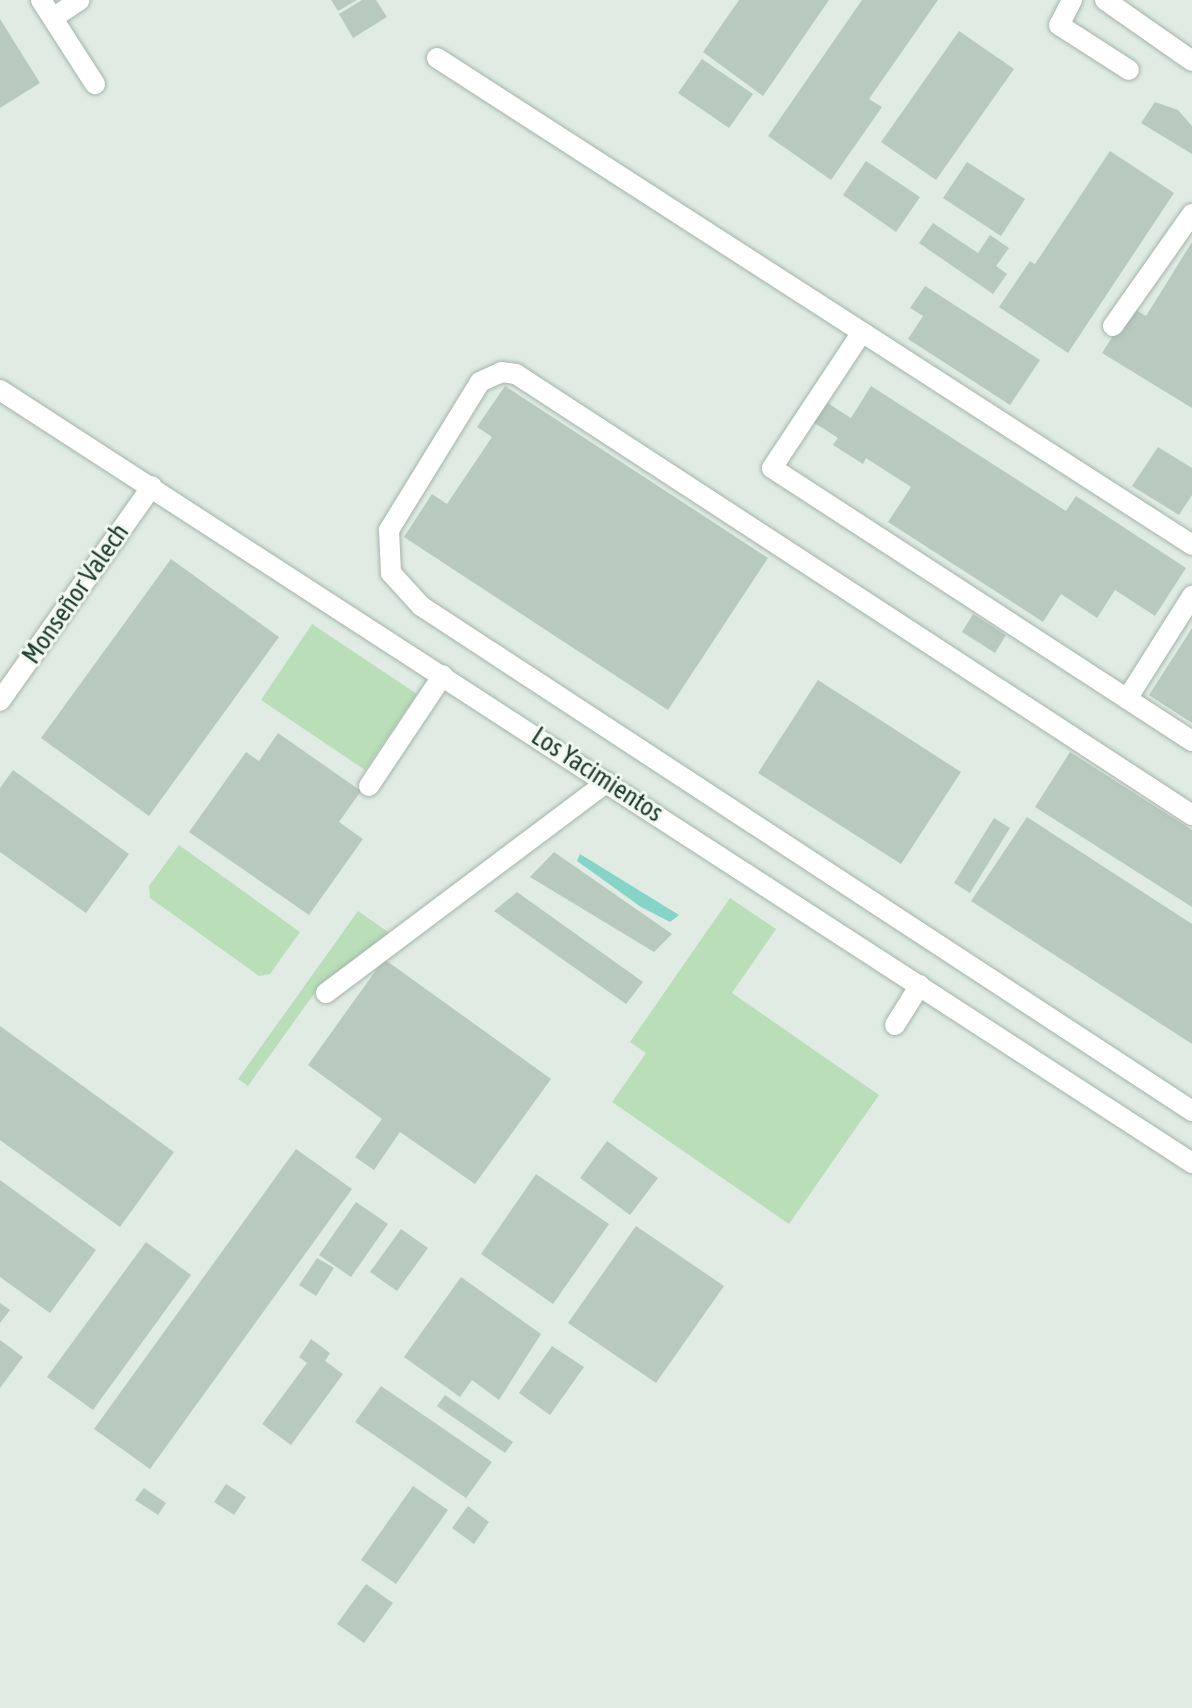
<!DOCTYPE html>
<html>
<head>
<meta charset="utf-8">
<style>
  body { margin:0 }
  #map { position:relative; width:1192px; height:1708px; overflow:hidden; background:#e0ece3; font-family:"Asap Condensed",sans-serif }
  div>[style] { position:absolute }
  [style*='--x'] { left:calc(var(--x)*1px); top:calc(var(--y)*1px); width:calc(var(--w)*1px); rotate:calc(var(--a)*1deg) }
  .green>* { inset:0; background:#b9deb8 }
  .water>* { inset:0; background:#86d3c8 }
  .building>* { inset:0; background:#b8c9be }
  .roads { filter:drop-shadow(0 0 2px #a3b4a9) drop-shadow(0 0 2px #a3b4a9) }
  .minor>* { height:20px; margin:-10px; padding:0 10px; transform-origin:10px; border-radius:10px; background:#fff }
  span { translate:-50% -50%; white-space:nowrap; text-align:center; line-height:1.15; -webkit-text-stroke:6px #f1f8f2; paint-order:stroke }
  .street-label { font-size:26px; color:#203c2d }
</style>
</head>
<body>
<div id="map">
  <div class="green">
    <i style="clip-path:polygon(312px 624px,417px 694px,365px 770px,261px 700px)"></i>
    <i style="clip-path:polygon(179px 845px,300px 932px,270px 974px,259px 976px,150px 898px,149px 886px)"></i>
    <i style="clip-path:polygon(730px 898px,776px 929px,732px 993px,879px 1095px,789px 1224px,612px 1102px,646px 1053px,630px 1042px)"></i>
    <i style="clip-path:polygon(358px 911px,391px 934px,321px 984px,248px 1086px,238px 1079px)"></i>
  </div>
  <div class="water">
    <i style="clip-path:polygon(580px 854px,679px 915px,670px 922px,641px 907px,577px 861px)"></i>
  </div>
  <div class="building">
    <i style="clip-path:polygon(331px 0,357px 0,338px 11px)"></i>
    <i style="clip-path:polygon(362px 0,376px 0,387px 17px,353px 38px,339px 14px)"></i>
    <i style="clip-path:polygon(739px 0,829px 0,763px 96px,703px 52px)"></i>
    <i style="clip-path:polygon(862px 0,938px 0,869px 99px,882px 107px,831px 180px,768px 136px)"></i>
    <i style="clip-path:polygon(0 19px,40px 83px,0 108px)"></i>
    <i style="clip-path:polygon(959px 31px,1014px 69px,936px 180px,881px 142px)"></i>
    <i style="clip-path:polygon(702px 59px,753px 94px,729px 128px,678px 93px)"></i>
    <i style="clip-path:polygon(1155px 102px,1178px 110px,1192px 126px,1192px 154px,1141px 123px)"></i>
    <i style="clip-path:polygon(1110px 151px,1174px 193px,1068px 353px,999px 307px,1030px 261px,1035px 264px)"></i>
    <i style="clip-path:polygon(866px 161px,920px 197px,896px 232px,843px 195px)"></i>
    <i style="clip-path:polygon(967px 162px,1025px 199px,1001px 236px,943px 198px)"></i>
    <i style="clip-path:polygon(933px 223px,978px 253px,990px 235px,1009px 248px,996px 266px,1007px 274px,993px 294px,919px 243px)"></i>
    <i style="clip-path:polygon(1192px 242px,1192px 408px,1102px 353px,1131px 307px,1146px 316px)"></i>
    <i style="clip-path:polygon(925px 286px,1040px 360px,1010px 405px,908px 339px,923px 316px,910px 308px)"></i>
    <i style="clip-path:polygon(505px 386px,768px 558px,668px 710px,404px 537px,432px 494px,447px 504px,492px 437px,477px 427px)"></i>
    <i style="clip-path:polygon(871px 386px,1066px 511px,1076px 496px,1186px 568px,1155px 616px,1115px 590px,1097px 618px,1061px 594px,1043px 622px,888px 522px,911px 487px,866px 458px,863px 464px,833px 445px,838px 438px,813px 422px,826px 402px,851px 418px)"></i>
    <i style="clip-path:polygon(1158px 447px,1192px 468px,1192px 495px,1179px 515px,1132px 486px)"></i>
    <i style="clip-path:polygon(171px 559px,279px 637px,149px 816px,41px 738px)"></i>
    <i style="clip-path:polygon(973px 614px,1006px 635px,995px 653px,962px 632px)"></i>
    <i style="clip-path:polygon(1192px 628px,1192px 723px,1149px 695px)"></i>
    <i style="clip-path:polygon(818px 680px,961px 772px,901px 864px,758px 773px)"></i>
    <i style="clip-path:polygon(278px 733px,361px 791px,339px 822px,363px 839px,309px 915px,189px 832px,246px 752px,259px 761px)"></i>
    <i style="clip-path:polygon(1070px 752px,1192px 830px,1192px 907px,1035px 807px)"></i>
    <i style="clip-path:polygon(13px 770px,129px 854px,86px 913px,0 852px,0 788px)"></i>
    <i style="clip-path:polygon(1027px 817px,1192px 924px,1192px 1044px,971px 901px)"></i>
    <i style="clip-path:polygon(994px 818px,1010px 828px,970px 893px,954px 883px)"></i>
    <i style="clip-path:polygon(554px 852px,672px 934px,654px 952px,530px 877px)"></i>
    <i style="clip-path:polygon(517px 892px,643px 982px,626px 1004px,494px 911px)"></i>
    <i style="clip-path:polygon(384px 959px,551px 1079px,475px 1184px,400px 1132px,374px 1170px,355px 1157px,382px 1119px,308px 1065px)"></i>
    <i style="clip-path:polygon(0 1026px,174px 1152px,120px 1227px,0 1140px)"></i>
    <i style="clip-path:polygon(607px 1141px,658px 1178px,630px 1215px,580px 1178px)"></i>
    <i style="clip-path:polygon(296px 1149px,352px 1189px,150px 1469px,94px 1429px)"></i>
    <i style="clip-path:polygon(536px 1174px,609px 1224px,553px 1304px,481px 1254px)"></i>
    <i style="clip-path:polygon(0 1180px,96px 1250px,50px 1313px,0 1277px)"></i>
    <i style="clip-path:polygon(356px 1202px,388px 1224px,351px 1277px,319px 1255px)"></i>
    <i style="clip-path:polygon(636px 1226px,724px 1286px,656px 1383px,568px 1323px)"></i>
    <i style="clip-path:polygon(401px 1229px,428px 1248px,397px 1291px,370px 1272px)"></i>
    <i style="clip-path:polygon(146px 1242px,191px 1275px,93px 1410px,47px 1377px)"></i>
    <i style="clip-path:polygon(317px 1258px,334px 1268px,316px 1296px,299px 1285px)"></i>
    <i style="clip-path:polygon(461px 1277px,541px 1334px,499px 1400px,472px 1380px,460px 1397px,404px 1357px)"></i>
    <i style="clip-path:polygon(0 1303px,10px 1310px,0 1323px)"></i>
    <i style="clip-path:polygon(311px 1339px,330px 1353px,325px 1361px,343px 1374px,291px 1445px,262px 1424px,307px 1363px,299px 1357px)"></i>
    <i style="clip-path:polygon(0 1340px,23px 1357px,0 1388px)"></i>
    <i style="clip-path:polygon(552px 1346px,584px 1367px,550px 1415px,519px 1393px)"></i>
    <i style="clip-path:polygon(381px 1386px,492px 1462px,466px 1498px,355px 1422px)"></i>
    <i style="clip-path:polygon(445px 1395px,513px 1442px,505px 1453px,437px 1406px)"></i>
    <i style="clip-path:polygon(226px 1484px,246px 1497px,234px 1515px,214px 1502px)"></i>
    <i style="clip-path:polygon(413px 1486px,448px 1510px,396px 1584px,361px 1560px)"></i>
    <i style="clip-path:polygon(144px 1488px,166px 1503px,158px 1515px,135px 1500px)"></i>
    <i style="clip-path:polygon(468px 1506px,489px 1522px,474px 1544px,452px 1528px)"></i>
    <i style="clip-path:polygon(366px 1584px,393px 1603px,364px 1643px,337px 1624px)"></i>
  </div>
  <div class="roads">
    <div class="minor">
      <i style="--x:41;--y:0;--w:100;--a:57.3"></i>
      <i style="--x:1072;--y:0;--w:28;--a:117"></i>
      <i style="--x:1059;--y:25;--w:83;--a:32.7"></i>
      <i style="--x:1105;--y:0;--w:106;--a:35"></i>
      <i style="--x:53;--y:18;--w:32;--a:-34"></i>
      <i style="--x:437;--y:58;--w:898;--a:32.82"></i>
      <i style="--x:1113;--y:326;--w:137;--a:-54.8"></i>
      <i style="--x:862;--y:332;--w:163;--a:123.5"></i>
      <i style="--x:772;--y:468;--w:501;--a:33.02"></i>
      <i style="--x:0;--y:390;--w:1421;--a:32.96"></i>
      <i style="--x:1127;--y:699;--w:122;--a:-57.7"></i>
      <i style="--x:0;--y:701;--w:263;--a:-54.7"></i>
      <i style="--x:369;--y:786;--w:133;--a:-56.3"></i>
      <i style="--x:1192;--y:815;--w:807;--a:-146.88"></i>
      <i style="--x:516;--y:374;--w:14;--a:-172"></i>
      <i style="--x:502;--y:372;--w:24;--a:156"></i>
      <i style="--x:480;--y:382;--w:174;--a:121.6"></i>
      <i style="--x:389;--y:530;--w:43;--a:87.3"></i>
      <i style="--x:391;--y:573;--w:45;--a:47.7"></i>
      <i style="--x:421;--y:606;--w:922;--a:33.22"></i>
      <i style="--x:326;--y:993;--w:351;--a:-36.9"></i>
      <i style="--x:895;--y:1025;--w:47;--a:-58"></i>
    </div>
  </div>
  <div class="street-label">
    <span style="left:76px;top:594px;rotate:-55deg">Monseñor Valech</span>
    <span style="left:597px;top:775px;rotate:33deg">Los Yacimientos</span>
  </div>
</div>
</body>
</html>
